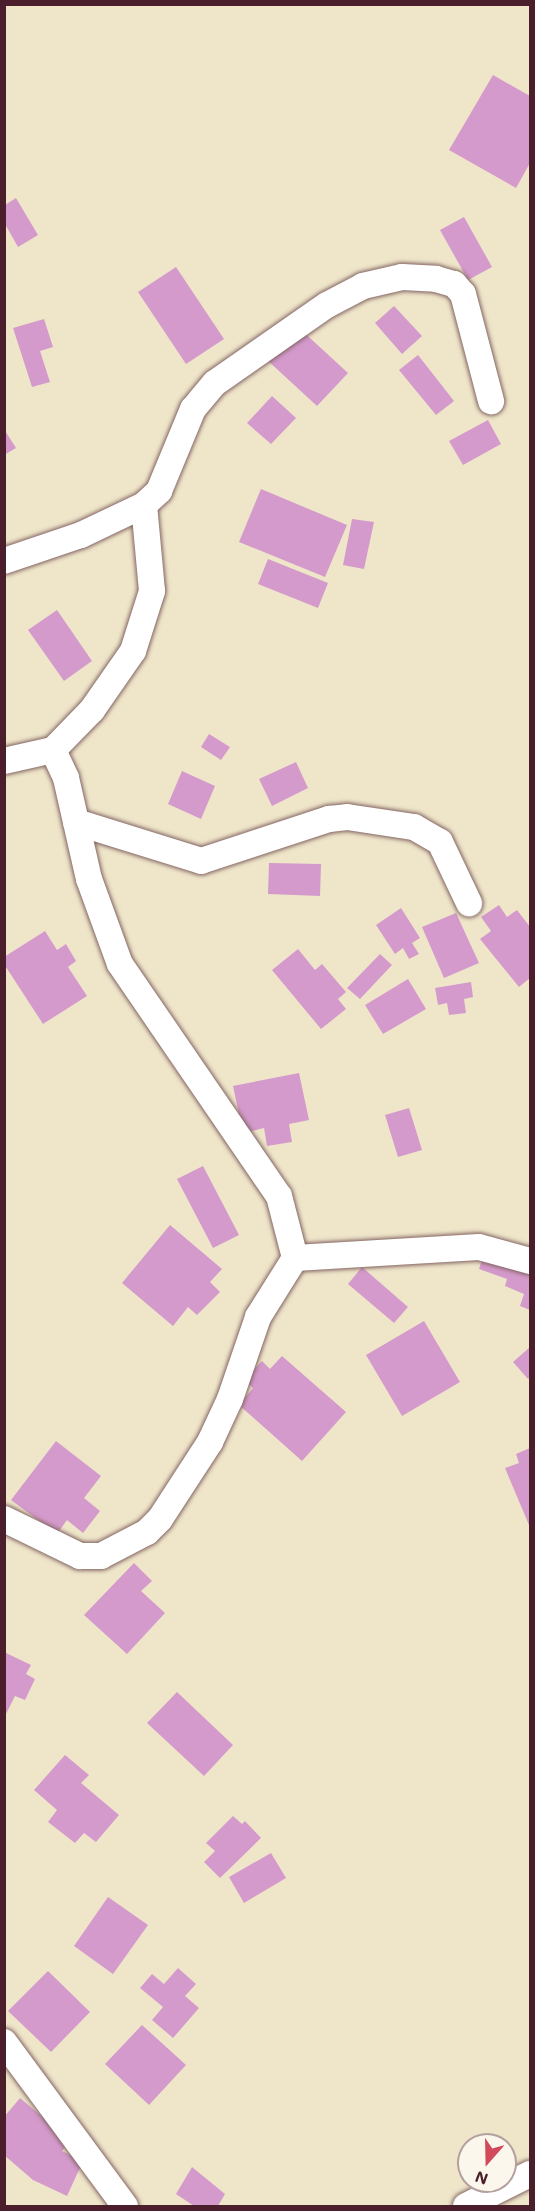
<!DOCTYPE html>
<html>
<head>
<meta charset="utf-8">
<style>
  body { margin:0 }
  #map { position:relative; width:535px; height:2211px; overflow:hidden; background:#efe6ca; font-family:Mali,sans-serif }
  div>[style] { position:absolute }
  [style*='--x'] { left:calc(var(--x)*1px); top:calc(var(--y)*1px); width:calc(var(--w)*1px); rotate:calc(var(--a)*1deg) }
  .building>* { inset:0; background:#d49acc }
  .roads { filter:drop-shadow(0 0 2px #846563) drop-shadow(0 0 2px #846563) }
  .minor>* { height:26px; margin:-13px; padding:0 13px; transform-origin:13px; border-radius:13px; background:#fff }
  span { translate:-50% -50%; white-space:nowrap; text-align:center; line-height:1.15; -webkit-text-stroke:4.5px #fbf7ec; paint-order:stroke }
  .frame { position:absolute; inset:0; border:6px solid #4a1f2b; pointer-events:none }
  .north { position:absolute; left:457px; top:2133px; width:60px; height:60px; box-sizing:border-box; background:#fbf7ec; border:2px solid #b4a19f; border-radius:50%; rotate:200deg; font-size:16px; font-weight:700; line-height:24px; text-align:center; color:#4a1f2b }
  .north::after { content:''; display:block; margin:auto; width:21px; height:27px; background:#d1495b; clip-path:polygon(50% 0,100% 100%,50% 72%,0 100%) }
</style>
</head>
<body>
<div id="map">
  <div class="building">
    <i style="clip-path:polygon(493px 75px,530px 96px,530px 163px,516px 188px,449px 150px)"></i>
    <i style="clip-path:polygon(16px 198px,38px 235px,18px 247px,5px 224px,5px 205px)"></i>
    <i style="clip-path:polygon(464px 217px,492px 267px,468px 280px,440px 230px)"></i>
    <i style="clip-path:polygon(176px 267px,224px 339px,186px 364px,138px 292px)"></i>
    <i style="clip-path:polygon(394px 306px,422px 336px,402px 354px,375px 323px)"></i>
    <i style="clip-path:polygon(44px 319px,53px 347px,40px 351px,50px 382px,32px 387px,13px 328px)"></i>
    <i style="clip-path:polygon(298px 327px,348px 373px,317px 406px,267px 360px)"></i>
    <i style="clip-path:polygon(418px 355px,454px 401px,436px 415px,399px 370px)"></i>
    <i style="clip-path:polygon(272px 396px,296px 418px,271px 444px,247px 423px)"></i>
    <i style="clip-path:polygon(488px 420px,501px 444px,463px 465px,449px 441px)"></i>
    <i style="clip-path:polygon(4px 429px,16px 448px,4px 455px)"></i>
    <i style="clip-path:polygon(261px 489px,347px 525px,325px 577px,239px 542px)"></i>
    <i style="clip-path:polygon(352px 519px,374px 522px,364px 569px,343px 565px)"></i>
    <i style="clip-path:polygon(268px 559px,328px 583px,318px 608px,258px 584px)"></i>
    <i style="clip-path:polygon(57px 610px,92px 661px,64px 681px,28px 630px)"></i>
    <i style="clip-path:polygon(209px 734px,230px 747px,221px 760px,201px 747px)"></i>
    <i style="clip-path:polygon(296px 762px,308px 788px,272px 806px,259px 779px)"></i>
    <i style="clip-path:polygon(182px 771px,215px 786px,201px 819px,168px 804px)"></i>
    <i style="clip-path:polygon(269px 863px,321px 864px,320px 896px,268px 894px)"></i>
    <i style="clip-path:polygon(499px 905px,507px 917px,517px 910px,530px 927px,530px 978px,519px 987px,480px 939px,491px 931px,481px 917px)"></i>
    <i style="clip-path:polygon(401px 908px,420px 938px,412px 943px,419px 954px,409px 959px,403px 948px,395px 954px,376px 925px)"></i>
    <i style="clip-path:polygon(456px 913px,479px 963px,444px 978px,422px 927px)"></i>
    <i style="clip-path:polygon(45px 931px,57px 950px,66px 944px,76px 961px,68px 967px,87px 996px,43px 1024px,4px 964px,4px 957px)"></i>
    <i style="clip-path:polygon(298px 949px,315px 970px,322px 964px,346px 992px,338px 999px,346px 1009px,321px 1029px,272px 970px)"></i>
    <i style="clip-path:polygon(380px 954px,392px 965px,360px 999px,347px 988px)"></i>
    <i style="clip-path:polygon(408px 979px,426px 1009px,383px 1034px,365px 1005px)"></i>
    <i style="clip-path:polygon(471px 982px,473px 997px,464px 999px,466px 1013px,449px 1015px,447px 1003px,438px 1005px,435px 988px)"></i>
    <i style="clip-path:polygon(299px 1073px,309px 1120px,289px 1124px,292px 1142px,267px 1146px,264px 1128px,243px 1133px,233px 1086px)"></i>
    <i style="clip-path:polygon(409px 1108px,422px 1150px,398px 1157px,385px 1115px)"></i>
    <i style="clip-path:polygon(203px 1166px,239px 1235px,213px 1248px,177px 1179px)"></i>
    <i style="clip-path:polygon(170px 1225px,222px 1269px,210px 1282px,220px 1292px,197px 1315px,188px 1307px,173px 1326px,122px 1283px)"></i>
    <i style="clip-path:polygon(485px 1251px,530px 1268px,530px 1310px,520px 1306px,524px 1294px,505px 1286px,507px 1279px,479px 1269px)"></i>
    <i style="clip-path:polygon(362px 1267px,408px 1307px,394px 1323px,348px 1284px)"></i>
    <i style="clip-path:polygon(424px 1321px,460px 1382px,402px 1416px,366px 1355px)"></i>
    <i style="clip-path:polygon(530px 1347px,530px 1377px,528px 1379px,513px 1362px)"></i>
    <i style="clip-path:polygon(282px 1356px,346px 1412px,302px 1461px,239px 1405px,253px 1388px,244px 1380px,262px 1361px,270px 1369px)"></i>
    <i style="clip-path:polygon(56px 1441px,101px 1476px,84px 1498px,100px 1511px,83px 1533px,67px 1520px,57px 1534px,11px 1500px)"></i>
    <i style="clip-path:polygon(530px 1448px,530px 1524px,529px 1525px,505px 1468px,519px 1463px,516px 1454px)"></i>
    <i style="clip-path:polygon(134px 1563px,152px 1581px,141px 1591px,165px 1613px,127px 1654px,84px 1615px)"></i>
    <i style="clip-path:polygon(4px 1652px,31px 1665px,26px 1674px,35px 1679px,25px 1700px,15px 1696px,4px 1718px)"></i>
    <i style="clip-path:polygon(177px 1692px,233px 1745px,204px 1776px,147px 1723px)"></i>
    <i style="clip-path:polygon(65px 1755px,89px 1775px,81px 1783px,119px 1815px,96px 1842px,84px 1833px,75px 1843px,48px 1822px,57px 1810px,34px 1790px)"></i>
    <i style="clip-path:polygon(233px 1816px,242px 1824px,245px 1821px,261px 1838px,220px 1878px,204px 1862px,215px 1851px,206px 1843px)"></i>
    <i style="clip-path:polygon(271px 1853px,286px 1878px,244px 1903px,229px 1877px)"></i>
    <i style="clip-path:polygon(108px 1897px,148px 1925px,113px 1974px,74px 1946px)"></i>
    <i style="clip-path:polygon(178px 1968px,196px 1984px,185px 1996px,199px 2008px,173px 2038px,152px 2020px,163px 2007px,140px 1988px,152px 1974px,164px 1984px)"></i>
    <i style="clip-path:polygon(48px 1971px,90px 2012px,51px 2052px,8px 2011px)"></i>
    <i style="clip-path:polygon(142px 2025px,186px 2065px,149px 2105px,105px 2064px)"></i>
    <i style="clip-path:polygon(20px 2098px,71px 2141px,62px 2151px,83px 2161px,67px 2196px,33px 2180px,4px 2155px,4px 2117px)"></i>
    <i style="clip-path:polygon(192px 2167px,225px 2194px,218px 2206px,194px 2206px,176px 2194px)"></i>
  </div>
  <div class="roads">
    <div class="minor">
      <i style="--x:4;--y:561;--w:81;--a:-18.7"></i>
      <i style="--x:81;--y:535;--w:70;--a:-25.5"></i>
      <i style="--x:144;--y:505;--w:21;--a:-43"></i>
      <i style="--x:159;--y:491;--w:89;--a:-67.5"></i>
      <i style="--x:193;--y:409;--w:34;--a:-50"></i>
      <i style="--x:215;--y:383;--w:136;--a:-34.9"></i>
      <i style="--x:327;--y:305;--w:41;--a:-27.8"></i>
      <i style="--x:363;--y:286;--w:40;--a:-13"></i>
      <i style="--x:402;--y:277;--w:34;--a:3"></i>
      <i style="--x:436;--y:279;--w:19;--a:16"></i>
      <i style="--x:454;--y:284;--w:13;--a:48"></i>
      <i style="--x:463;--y:294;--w:111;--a:75.3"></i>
      <i style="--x:53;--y:750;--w:31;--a:65"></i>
      <i style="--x:66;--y:778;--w:104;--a:77.2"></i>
      <i style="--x:89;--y:879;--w:90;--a:70"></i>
      <i style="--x:120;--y:964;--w:281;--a:55.6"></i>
      <i style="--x:279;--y:1196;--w:64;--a:75.5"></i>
      <i style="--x:4;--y:761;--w:50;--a:-12.7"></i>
      <i style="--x:53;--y:750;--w:56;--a:-45.7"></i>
      <i style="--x:92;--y:710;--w:72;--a:-55.2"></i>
      <i style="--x:133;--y:651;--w:63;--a:-72.4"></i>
      <i style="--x:152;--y:591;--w:86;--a:-95.3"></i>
      <i style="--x:76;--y:822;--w:131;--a:17.3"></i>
      <i style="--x:201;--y:861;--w:135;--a:-18.2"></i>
      <i style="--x:329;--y:819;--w:18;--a:-6"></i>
      <i style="--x:347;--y:817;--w:68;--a:8.5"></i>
      <i style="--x:414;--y:827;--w:30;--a:30"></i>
      <i style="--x:440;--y:842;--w:68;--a:64.6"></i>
      <i style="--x:4;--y:1519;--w:85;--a:26"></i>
      <i style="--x:80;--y:1556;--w:21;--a:0"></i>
      <i style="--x:101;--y:1556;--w:52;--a:-27.6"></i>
      <i style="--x:147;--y:1532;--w:18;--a:-45"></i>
      <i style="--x:160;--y:1519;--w:92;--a:-57"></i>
      <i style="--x:210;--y:1442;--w:47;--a:-65.1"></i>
      <i style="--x:230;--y:1399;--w:87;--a:-71.1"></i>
      <i style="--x:258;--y:1317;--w:70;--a:-57.9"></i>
      <i style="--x:295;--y:1258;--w:184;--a:-3.4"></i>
      <i style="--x:479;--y:1247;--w:53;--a:15.4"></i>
      <i style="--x:4;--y:2042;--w:204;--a:53.6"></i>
      <i style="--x:466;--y:2206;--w:72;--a:-26.6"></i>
    </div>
  </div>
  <div class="frame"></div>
  <div class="north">N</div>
</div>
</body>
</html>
